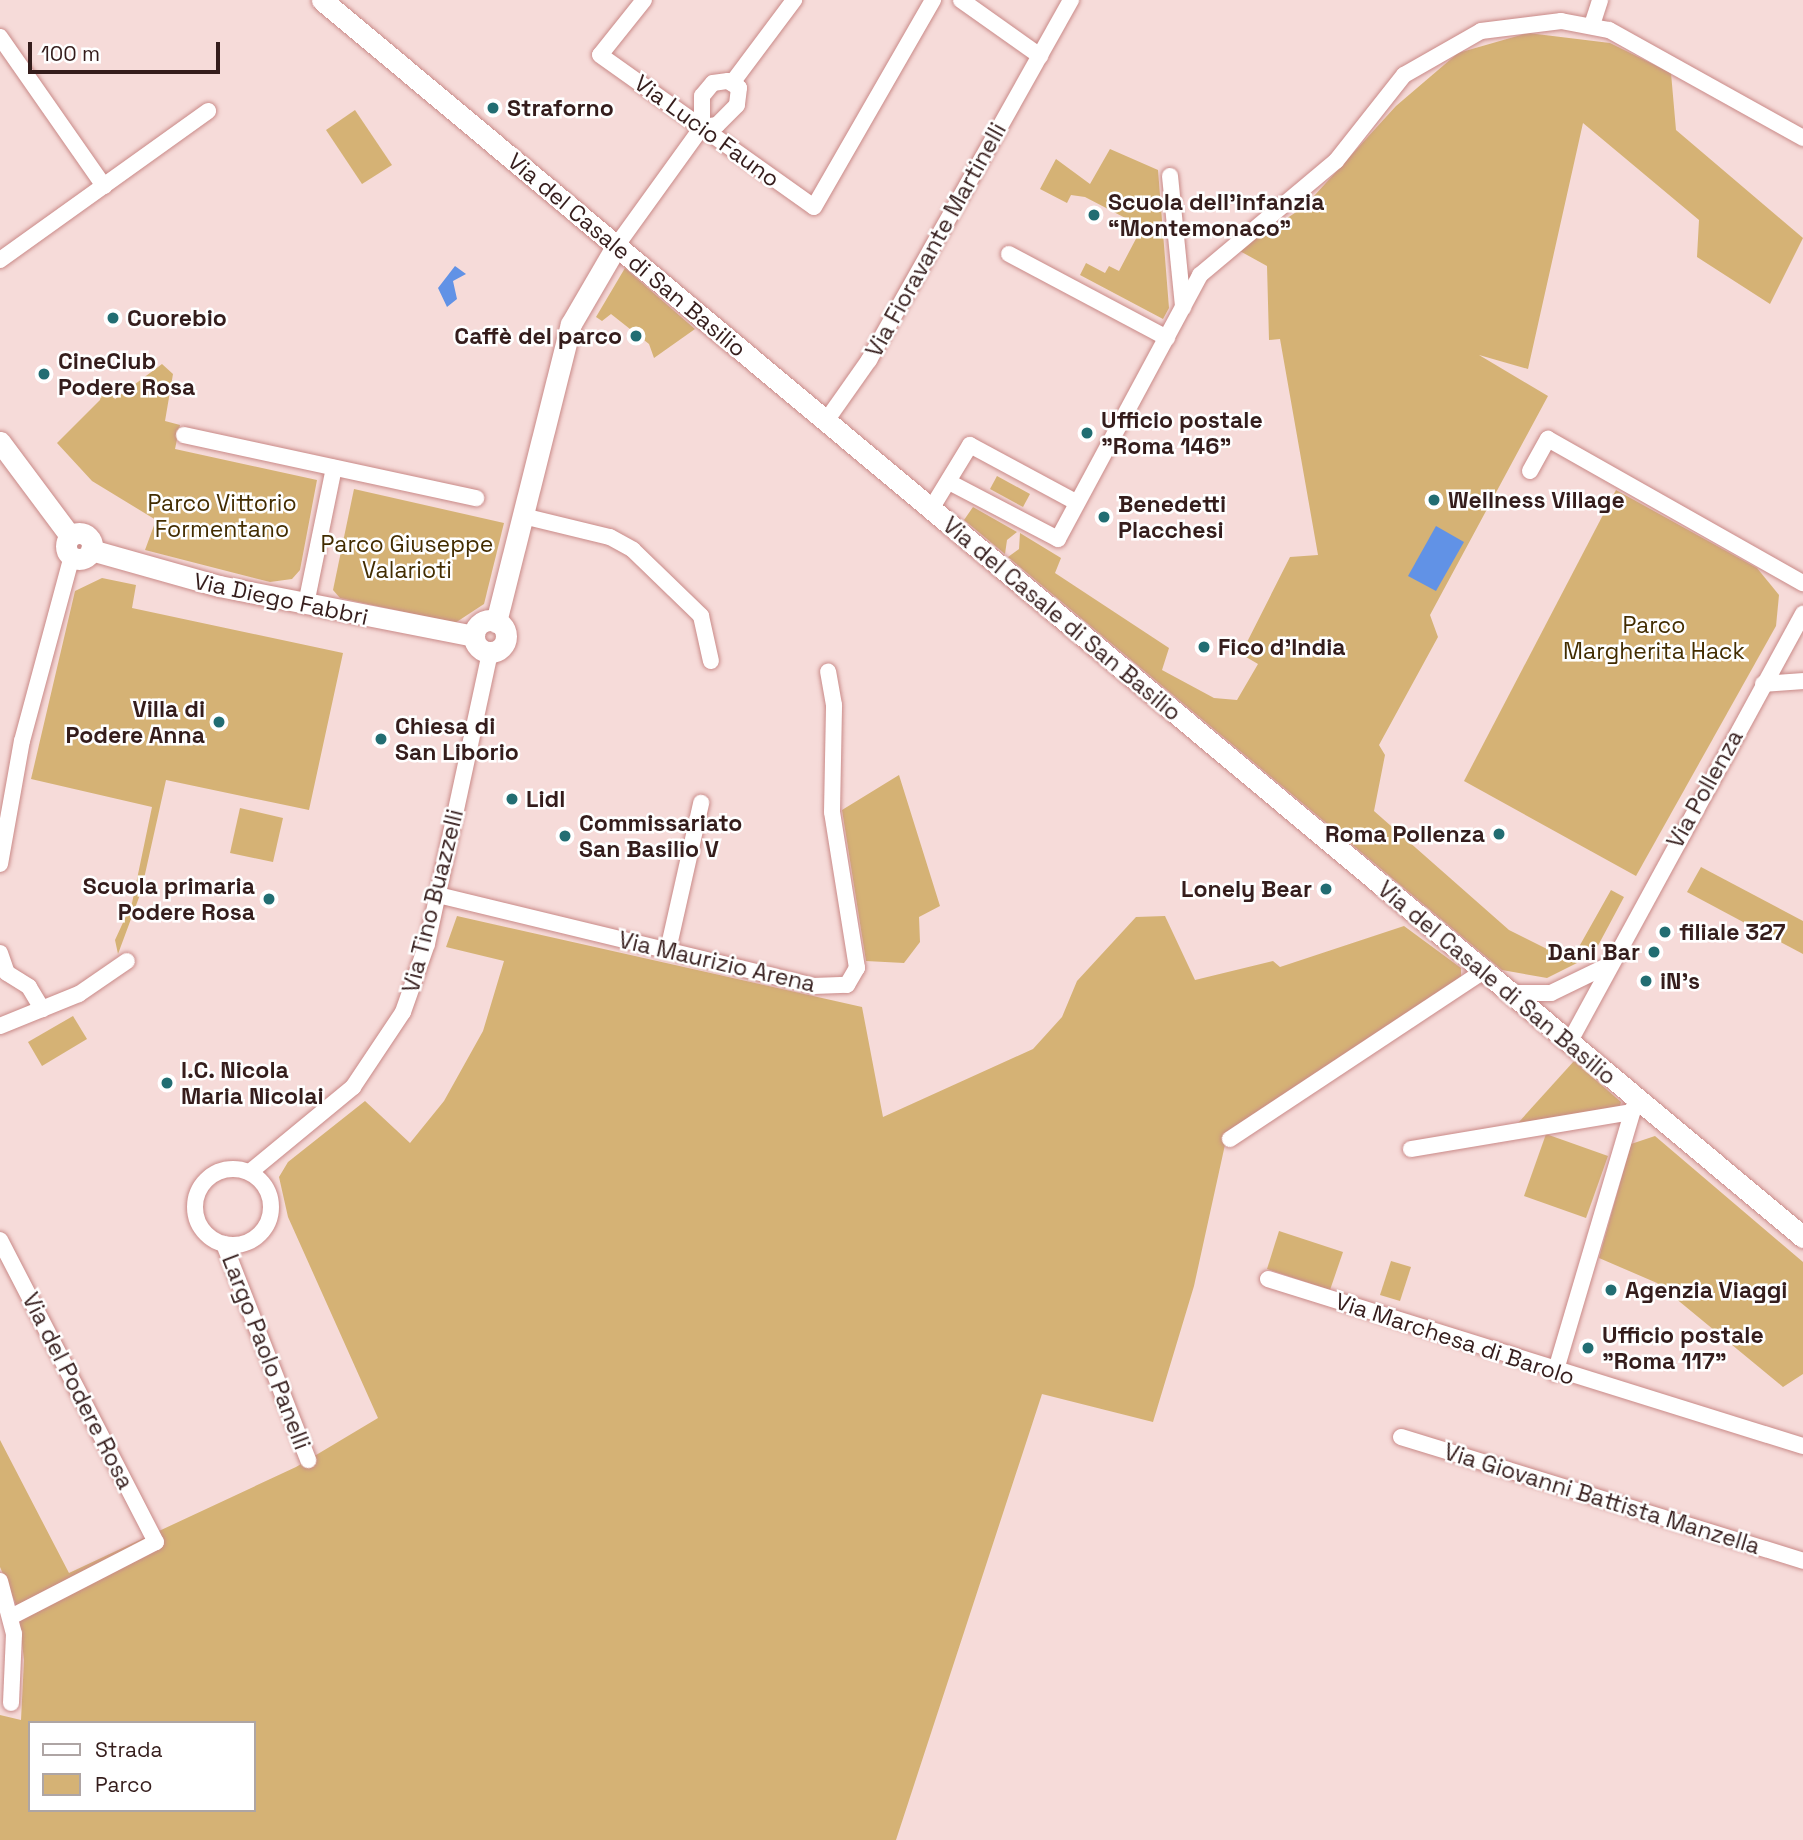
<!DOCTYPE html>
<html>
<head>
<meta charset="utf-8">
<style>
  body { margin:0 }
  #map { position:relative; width:1803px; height:1840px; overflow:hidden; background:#f6dbd9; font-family:"Space Grotesk",sans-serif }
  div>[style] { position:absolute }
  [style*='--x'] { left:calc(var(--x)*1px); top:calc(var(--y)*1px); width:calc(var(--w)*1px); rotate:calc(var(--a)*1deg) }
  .green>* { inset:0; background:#d5b275 }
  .water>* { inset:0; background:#6192e6 }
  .roads { filter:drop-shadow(0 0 2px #c98a88) drop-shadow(0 0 2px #c98a88) }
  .street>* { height:16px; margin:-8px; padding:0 8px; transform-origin:8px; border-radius:8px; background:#fff }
  .street>.ring { margin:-8px; padding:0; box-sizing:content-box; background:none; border:16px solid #fff; border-radius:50% }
  .secondary>* { height:21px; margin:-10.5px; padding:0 10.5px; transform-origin:10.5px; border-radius:10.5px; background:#fff }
  .secondary>.ring { margin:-10.5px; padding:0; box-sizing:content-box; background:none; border:21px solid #fff; border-radius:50% }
  .dots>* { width:19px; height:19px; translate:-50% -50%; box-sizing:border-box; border:4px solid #fff; border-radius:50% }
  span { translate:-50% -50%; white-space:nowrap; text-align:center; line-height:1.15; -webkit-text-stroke:5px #fff; paint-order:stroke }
  .poi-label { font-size:23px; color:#351d1c; font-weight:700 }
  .left { translate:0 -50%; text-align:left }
  .right { translate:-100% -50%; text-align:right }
  .street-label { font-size:23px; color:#351d1c }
  .park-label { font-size:23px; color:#422c00 }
  .legend { position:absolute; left:28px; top:1721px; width:228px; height:91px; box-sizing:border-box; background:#fff; border:2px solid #aea5a4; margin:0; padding:9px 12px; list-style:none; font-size:21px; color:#351d1c }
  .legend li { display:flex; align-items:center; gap:14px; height:35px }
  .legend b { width:35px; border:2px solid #aea5a4 }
  .scale { position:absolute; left:28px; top:42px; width:192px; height:32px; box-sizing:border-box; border:4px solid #351d1c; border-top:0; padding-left:9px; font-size:21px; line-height:24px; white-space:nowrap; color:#351d1c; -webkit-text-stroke:5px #fff; paint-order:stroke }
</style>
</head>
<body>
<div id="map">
  <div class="green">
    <i style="clip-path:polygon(1528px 33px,1610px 43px,1671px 73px,1676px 130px,1803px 238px,1770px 304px,1697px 257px,1699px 220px,1583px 123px,1528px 369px,1479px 355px,1548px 396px,1430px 615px,1438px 637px,1379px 745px,1385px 755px,1374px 811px,1509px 930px,1571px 961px,1611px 890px,1624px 897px,1593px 955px,1547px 978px,1502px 970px,1008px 557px,1019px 549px,1020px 533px,1061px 558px,1055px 573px,1169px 648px,1162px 670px,1214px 698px,1237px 700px,1258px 664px,1241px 654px,1290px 557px,1318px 555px,1280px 339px,1269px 340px,1267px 266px,1238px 250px,1304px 207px,1396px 106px,1458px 53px)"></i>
    <i style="clip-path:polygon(355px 110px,392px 165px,362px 184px,326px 130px)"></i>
    <i style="clip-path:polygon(1110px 149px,1158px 170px,1169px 308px,1163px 319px,1080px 275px,1086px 263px,1105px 273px,1109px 266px,1119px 271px,1139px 233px,1130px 228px,1133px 222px,1085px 197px,1071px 195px,1067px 203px,1040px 189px,1056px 159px,1090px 184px)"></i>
    <i style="clip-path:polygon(625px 268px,695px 329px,654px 358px,649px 344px,611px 314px,602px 321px,596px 317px)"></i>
    <i style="clip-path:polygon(162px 364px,173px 374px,165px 421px,180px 425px,175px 449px,317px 480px,300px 570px,292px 579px,270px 582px,145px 550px,156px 520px,92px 481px,57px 443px,100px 400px,104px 385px,115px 399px)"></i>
    <i style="clip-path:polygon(997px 476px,1030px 494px,1023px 507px,990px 489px)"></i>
    <i style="clip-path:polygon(354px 489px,504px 523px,484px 604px,455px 623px,340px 598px,333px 590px)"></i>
    <i style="clip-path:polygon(1616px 490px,1757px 568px,1779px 595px,1776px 626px,1636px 876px,1464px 781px)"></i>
    <i style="clip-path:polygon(973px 507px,1017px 532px,1007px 540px,1005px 554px,964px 520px)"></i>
    <i style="clip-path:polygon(102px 578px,136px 585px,132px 608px,343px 653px,309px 810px,166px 780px,141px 892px,118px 954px,115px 940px,132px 903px,152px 807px,31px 779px,75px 591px)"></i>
    <i style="clip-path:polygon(899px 775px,940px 906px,919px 917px,920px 942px,904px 963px,866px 961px,842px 810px)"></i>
    <i style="clip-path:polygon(240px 808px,283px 818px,273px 862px,230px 853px)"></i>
    <i style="clip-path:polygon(1701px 867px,1803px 921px,1803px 954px,1687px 892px)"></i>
    <i style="clip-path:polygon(evenodd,457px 916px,862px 1007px,883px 1117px,1033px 1049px,1062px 1017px,1077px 981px,1136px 917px,1165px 916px,1195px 980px,1273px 961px,1280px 967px,1404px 926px,1461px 968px,1461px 978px,1228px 1131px,1194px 1286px,1153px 1422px,1042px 1394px,896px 1840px,0 1840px,0 1715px,21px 1720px,24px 1660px,18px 1609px,0 1567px,0 1440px,69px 1573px,296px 1467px,378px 1418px,288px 1217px,279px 1177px,288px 1162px,365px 1101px,410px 1143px,444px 1101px,483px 1031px,504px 961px,446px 947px,457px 916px,30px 1723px,254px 1723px,254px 1810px,30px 1810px,30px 1723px)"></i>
    <i style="clip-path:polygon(73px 1016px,87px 1039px,42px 1066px,28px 1042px)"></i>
    <i style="clip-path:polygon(1574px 1061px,1621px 1102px,1619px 1109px,1518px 1123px)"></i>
    <i style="clip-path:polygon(1546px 1134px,1608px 1156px,1586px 1218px,1524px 1196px)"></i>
    <i style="clip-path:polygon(1655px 1136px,1803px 1262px,1803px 1374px,1783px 1387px,1657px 1283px,1599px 1258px,1631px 1144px)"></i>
    <i style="clip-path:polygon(1279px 1231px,1343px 1252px,1330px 1290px,1267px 1269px)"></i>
    <i style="clip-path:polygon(1391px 1261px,1411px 1267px,1400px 1301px,1380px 1295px)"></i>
  </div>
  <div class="water">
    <i style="clip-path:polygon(455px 266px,466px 274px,453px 281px,457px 299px,447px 307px,438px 288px)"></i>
    <i style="clip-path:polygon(1436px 526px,1464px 542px,1436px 591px,1408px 576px)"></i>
  </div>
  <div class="roads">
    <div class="street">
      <i style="--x:644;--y:0;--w:70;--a:128.7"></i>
      <i style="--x:600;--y:55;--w:262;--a:35.4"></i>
      <i style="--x:814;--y:207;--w:239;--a:-60.1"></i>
      <i style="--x:961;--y:0;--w:97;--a:35.3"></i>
      <i style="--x:1592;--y:25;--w:26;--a:-72"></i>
      <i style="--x:0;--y:37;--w:182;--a:55.1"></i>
      <i style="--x:728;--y:81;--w:13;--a:32"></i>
      <i style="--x:739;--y:88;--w:17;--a:97"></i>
      <i style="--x:737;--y:105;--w:28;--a:135"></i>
      <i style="--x:717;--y:125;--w:15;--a:172"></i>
      <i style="--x:702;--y:127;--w:31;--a:-90"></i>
      <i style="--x:702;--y:96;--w:17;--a:-50"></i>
      <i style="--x:713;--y:83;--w:15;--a:-8"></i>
      <i style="--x:732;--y:83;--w:104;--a:-53.2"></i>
      <i style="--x:1170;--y:176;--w:132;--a:84.3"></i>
      <i style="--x:617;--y:245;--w:145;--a:-54.2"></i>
      <i style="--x:1009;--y:254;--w:179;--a:28"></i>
      <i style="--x:0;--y:260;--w:256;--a:-35.6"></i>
      <i style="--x:826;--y:421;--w:75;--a:-54.8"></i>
      <i style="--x:869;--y:360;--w:413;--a:-60.7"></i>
      <i style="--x:184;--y:435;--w:299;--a:12.2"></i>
      <i style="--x:1530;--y:471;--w:37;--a:-61"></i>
      <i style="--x:1548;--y:439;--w:293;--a:29.5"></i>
      <i style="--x:949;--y:482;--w:123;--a:27.6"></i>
      <i style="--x:1058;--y:539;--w:300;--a:-61.7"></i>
      <i style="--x:1200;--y:275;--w:177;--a:-40"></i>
      <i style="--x:1336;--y:161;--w:110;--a:-51.7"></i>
      <i style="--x:1404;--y:75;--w:89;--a:-29.7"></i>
      <i style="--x:1481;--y:31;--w:81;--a:-7.1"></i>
      <i style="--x:1561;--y:21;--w:49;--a:10.6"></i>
      <i style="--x:1609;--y:30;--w:222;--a:29.1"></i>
      <i style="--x:931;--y:509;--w:75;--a:-58.6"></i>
      <i style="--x:970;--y:445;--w:120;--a:28.3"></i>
      <i style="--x:523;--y:516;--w:89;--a:13.6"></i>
      <i style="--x:610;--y:537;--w:26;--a:29"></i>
      <i style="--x:633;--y:550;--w:95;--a:44.1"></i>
      <i style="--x:701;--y:616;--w:46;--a:77.5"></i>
      <i style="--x:306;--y:604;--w:139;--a:-78.4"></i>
      <i style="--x:1763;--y:684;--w:40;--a:-4.3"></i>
      <i style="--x:0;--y:864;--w:125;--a:-79.9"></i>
      <i style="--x:22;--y:741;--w:192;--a:-74.9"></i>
      <i style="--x:438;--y:895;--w:386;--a:13.6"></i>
      <i style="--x:813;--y:986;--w:34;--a:-2"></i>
      <i style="--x:847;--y:985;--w:20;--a:-60"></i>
      <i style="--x:857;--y:968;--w:158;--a:-99.1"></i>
      <i style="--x:832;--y:812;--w:107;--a:-88.9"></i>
      <i style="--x:834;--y:705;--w:34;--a:-100"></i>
      <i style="--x:668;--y:950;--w:151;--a:-77.3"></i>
      <i style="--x:0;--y:953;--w:21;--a:71"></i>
      <i style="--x:7;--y:973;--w:26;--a:32"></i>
      <i style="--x:29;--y:987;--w:26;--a:59"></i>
      <i style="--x:1509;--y:993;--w:42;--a:0"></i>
      <i style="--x:1551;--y:993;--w:64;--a:-25.8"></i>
      <i style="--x:0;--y:1026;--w:85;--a:-22.1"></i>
      <i style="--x:79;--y:994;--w:58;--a:-34.5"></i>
      <i style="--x:1569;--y:1043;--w:489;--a:-61.4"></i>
      <i style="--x:1230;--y:1139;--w:301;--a:-33.5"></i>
      <i style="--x:1411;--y:1149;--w:224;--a:-9.5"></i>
      <i class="ring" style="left:195px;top:1169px;width:60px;height:60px"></i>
      <i style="--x:250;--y:1172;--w:134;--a:-39.5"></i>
      <i style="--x:353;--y:1087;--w:90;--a:-56.3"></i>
      <i style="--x:403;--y:1012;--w:72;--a:-70.6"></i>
      <i style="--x:427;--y:944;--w:299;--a:-77.8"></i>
      <i style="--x:0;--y:1240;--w:340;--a:62.7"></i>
      <i style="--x:156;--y:1542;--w:163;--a:152.7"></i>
      <i style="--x:224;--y:1244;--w:232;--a:68.7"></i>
      <i style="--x:1268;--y:1279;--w:560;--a:17.34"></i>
      <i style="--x:1555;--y:1373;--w:286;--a:-73.5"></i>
      <i style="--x:1401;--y:1437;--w:421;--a:17.1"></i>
      <i style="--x:0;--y:1581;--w:55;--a:75.2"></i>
      <i style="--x:14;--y:1634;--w:69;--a:92.5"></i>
    </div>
    <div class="secondary">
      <i style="--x:322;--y:0;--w:1930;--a:39.87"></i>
      <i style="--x:0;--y:442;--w:117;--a:53.3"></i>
      <i class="ring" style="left:66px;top:533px;width:5px;height:5px"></i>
      <i style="--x:91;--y:550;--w:133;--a:15.7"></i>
      <i style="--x:219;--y:586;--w:260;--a:11.1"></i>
      <i class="ring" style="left:474px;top:620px;width:11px;height:11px"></i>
      <i style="--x:496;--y:622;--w:307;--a:-75.9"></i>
      <i style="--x:571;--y:324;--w:91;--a:-59.8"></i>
    </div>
  </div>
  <div class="dots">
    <i style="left:493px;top:108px;background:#226d72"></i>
    <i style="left:1094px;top:215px;background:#226d72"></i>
    <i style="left:113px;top:318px;background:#226d72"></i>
    <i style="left:636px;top:336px;background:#226d72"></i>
    <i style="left:44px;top:374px;background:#226d72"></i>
    <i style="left:1087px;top:433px;background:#226d72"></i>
    <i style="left:1434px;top:500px;background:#226d72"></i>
    <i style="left:1104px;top:517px;background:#226d72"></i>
    <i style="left:1204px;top:647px;background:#226d72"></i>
    <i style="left:219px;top:722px;background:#226d72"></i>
    <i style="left:381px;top:739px;background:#226d72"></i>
    <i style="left:512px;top:799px;background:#226d72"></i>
    <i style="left:1499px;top:834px;background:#226d72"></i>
    <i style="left:565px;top:836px;background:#226d72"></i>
    <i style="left:1326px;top:889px;background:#226d72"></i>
    <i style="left:269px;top:899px;background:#226d72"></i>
    <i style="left:1665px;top:932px;background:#226d72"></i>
    <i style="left:1654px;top:952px;background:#226d72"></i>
    <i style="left:1646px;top:981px;background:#226d72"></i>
    <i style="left:167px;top:1083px;background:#226d72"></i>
    <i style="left:1611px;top:1290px;background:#226d72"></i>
    <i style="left:1588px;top:1348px;background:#226d72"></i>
  </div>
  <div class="poi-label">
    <span class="left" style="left:507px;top:108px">Straforno</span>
    <span class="left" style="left:1108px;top:215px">Scuola dell’infanzia<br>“Montemonaco”</span>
    <span class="left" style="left:127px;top:318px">Cuorebio</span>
    <span class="right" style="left:622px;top:336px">Caffè del parco</span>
    <span class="left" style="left:58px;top:374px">CineClub<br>Podere Rosa</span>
    <span class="left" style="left:1101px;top:433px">Ufficio postale<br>"Roma 146"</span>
    <span class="left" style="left:1448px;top:500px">Wellness Village</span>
    <span class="left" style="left:1118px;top:517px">Benedetti<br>Placchesi</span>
    <span class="left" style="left:1218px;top:647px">Fico d'India</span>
    <span class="right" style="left:205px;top:722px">Villa di<br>Podere Anna</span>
    <span class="left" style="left:395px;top:739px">Chiesa di<br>San Liborio</span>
    <span class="left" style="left:526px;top:799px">Lidl</span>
    <span class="left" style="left:579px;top:836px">Commissariato<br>San Basilio V</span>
    <span class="right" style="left:1485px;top:834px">Roma Pollenza</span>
    <span class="right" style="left:255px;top:899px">Scuola primaria<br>Podere Rosa</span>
    <span class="right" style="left:1312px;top:889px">Lonely Bear</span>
    <span class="left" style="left:1679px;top:932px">filiale 327</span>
    <span class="right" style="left:1640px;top:952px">Dani Bar</span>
    <span class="left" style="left:1660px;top:981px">iN's</span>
    <span class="left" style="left:181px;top:1083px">I.C. Nicola<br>Maria Nicolai</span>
    <span class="left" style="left:1625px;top:1290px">Agenzia Viaggi</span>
    <span class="left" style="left:1602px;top:1348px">Ufficio postale<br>"Roma 117"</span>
  </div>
  <div class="street-label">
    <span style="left:707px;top:131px;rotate:36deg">Via Lucio Fauno</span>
    <span style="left:936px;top:240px;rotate:-61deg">Via Fioravante Martinelli</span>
    <span style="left:627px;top:255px;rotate:40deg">Via del Casale di San Basilio</span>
    <span style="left:281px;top:599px;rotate:12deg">Via Diego Fabbri</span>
    <span style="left:1062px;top:619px;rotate:40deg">Via del Casale di San Basilio</span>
    <span style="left:1705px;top:789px;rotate:-61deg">Via Pollenza</span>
    <span style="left:433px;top:901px;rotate:-76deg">Via Tino Buazzelli</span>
    <span style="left:717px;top:962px;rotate:13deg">Via Maurizio Arena</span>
    <span style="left:1497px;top:983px;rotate:40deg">Via del Casale di San Basilio</span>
    <span style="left:1455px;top:1339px;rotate:18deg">Via Marchesa di Barolo</span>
    <span style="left:266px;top:1352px;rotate:69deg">Largo Paolo Panelli</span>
    <span style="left:78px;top:1391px;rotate:63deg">Via del Podere Rosa</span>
    <span style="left:1602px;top:1499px;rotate:17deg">Via Giovanni Battista Manzella</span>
  </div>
  <div class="park-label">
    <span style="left:222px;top:516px">Parco Vittorio<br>Formentano</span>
    <span style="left:407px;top:557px">Parco Giuseppe<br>Valarioti</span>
    <span style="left:1654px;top:638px">Parco<br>Margherita Hack</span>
  </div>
  <ul class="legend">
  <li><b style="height:9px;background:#fff"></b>Strada</li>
  <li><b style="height:19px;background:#d5b275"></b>Parco</li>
  </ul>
  <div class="scale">100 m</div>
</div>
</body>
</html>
